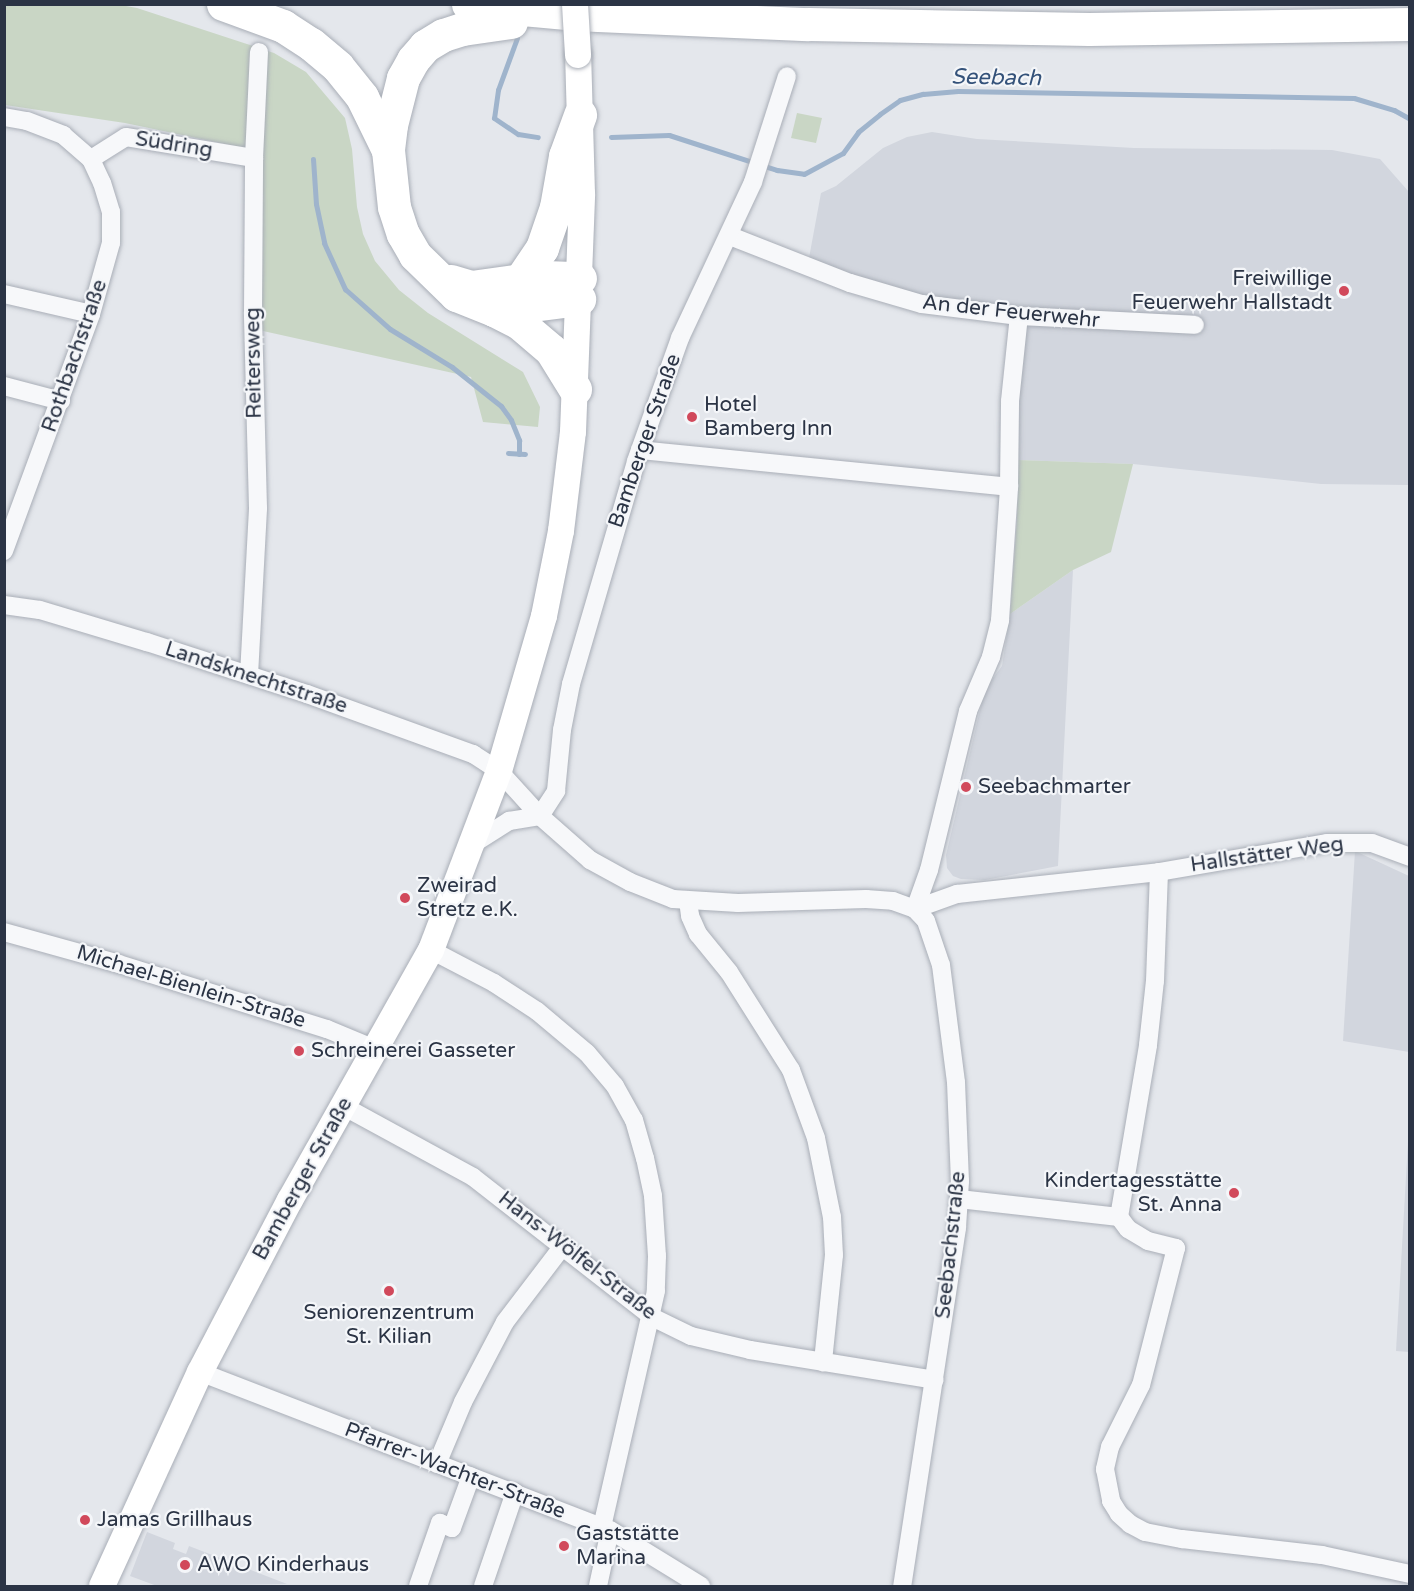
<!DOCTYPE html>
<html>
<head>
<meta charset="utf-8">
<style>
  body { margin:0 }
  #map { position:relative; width:1414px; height:1591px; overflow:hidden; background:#e4e7ec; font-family:"Varela Round",sans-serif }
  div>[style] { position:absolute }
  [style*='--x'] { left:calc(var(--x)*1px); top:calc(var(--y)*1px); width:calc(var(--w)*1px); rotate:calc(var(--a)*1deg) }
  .built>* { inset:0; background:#d2d6de }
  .green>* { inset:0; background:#c9d6c5 }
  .stream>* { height:5px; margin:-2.5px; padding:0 2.5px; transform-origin:2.5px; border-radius:2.5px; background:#9fb4cc }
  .roads { filter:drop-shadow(0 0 2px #a9aeb7) drop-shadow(0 0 2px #a9aeb7) }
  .minor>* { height:18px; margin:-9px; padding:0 9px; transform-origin:9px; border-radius:9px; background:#f7f8fa }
  .secondary>* { height:26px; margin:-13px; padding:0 13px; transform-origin:13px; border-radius:13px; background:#fff }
  .motorway>* { height:33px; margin:-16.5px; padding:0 16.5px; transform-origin:16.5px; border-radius:16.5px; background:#fff }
  .bridges { filter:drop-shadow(0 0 2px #a9aeb7) drop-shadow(0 0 2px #a9aeb7) }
  .secondary-bridge>* { height:26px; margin:-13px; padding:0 13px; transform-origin:13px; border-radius:13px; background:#fff }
  .dots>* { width:16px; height:16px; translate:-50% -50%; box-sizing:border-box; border:3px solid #f4f6f9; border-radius:50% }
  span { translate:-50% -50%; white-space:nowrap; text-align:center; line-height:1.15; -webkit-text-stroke:4.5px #f4f6f9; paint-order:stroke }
  .street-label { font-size:21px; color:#2b3445 }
  .poi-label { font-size:21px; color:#2b3445 }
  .right { translate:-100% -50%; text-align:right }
  .left { translate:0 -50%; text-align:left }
  .water-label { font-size:22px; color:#34527a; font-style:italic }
  .frame { position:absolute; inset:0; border:6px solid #2b3445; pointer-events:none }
</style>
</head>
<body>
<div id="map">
  <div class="built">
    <i style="clip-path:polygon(932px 132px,977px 139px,1134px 148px,1332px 150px,1380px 159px,1409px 192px,1409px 485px,1321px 484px,1133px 464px,1018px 460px,1018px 390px,1029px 306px,964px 302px,916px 294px,867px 280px,809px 258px,821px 193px,836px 186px,883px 148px,907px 137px)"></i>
    <i style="clip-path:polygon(1073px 570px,1058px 866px,985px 880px,961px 879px,953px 876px,947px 868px,946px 855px,983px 697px,991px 681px,1002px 666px,1010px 614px)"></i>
    <i style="clip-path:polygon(1355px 851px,1409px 876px,1409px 1052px,1343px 1041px)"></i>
    <i style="clip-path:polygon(1409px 1125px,1410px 1352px,1409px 1352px,1396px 1351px)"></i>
    <i style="clip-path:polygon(147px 1532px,175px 1543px,173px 1549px,186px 1554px,189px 1546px,287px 1584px,157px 1586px,130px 1576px)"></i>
  </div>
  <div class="green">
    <i style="clip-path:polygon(115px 4px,137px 8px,274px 53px,306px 72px,345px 118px,352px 149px,357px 207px,363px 234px,375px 261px,399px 290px,428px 313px,523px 372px,540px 407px,538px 427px,483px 422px,471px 377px,254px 329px,258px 151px,125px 123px,5px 105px,4px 5px)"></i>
    <i style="clip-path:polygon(797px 113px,822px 118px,816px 143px,791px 138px)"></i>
    <i style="clip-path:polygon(1018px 460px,1133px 464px,1111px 552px,1073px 570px,1010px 614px,1017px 517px)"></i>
  </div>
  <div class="stream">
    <i style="--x:517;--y:38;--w:55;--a:110.1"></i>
    <i style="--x:498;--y:90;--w:28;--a:98"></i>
    <i style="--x:494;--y:118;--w:29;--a:34"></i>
    <i style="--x:518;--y:134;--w:20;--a:9"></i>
    <i style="--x:611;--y:137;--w:58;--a:-2"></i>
    <i style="--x:669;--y:135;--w:114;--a:18"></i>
    <i style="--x:777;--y:170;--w:27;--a:8"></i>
    <i style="--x:804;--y:174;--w:44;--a:-28.3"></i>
    <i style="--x:843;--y:153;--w:26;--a:-54"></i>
    <i style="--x:858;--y:132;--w:28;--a:-39"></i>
    <i style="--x:880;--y:114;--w:24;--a:-35"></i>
    <i style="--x:900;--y:100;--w:24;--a:-15"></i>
    <i style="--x:923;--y:94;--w:35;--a:-5"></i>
    <i style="--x:958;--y:91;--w:396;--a:1"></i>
    <i style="--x:1354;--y:98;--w:42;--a:16.7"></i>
    <i style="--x:1394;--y:110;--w:18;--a:29"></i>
    <i style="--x:313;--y:159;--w:45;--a:86.2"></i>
    <i style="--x:316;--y:204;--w:40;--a:78"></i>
    <i style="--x:324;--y:243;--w:51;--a:65.5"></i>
    <i style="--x:345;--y:289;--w:60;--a:41.6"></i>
    <i style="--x:390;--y:329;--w:73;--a:31.5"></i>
    <i style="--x:452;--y:367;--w:63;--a:38.5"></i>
    <i style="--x:501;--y:406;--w:17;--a:54"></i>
    <i style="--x:511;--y:420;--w:22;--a:68"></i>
    <i style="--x:519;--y:440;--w:14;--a:90"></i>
    <i style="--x:508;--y:453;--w:17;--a:3"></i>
  </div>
  <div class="roads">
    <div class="minor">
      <i style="--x:4;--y:117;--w:23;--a:10"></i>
      <i style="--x:27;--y:121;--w:39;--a:21"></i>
      <i style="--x:63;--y:135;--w:37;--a:41"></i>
      <i style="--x:91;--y:159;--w:41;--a:-32.2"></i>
      <i style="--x:126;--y:137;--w:130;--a:9.3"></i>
      <i style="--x:730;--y:236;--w:129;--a:21.4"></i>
      <i style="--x:850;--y:283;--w:75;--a:16.3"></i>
      <i style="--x:922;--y:304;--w:98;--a:7.1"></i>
      <i style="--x:1019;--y:316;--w:176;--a:2.9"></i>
      <i style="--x:4;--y:294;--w:89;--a:12.9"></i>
      <i style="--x:4;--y:386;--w:59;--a:14.7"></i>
      <i style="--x:640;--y:450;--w:371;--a:5.7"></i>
      <i style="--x:4;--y:551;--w:252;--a:-69.8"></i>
      <i style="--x:91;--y:314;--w:74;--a:-74.3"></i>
      <i style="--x:111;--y:243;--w:31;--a:-90"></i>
      <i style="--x:111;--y:212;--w:30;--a:-107"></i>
      <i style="--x:102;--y:183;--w:26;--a:-115"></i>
      <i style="--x:4;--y:605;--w:36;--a:8"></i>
      <i style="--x:40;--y:610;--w:112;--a:16.7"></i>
      <i style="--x:147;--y:642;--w:168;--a:18"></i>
      <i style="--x:307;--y:694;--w:177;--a:19.9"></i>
      <i style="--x:473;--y:754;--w:31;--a:33"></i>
      <i style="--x:499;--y:771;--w:61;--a:47.7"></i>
      <i style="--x:540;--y:816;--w:67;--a:41.3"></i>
      <i style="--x:590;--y:860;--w:46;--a:28.8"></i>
      <i style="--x:630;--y:882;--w:46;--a:21.6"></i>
      <i style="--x:673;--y:899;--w:65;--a:3.5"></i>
      <i style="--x:738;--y:903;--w:128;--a:-1.8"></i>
      <i style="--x:866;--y:899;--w:27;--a:4"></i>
      <i style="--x:893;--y:901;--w:23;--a:20"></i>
      <i style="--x:915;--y:909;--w:16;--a:47"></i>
      <i style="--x:926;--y:921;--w:46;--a:71.2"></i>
      <i style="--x:941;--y:965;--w:118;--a:82.7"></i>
      <i style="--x:956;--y:1082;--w:99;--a:87.7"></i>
      <i style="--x:960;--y:1181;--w:47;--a:93.7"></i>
      <i style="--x:957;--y:1228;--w:362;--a:98.7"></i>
      <i style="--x:249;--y:675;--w:167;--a:-86.9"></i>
      <i style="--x:258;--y:508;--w:196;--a:-91.5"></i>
      <i style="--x:253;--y:312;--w:154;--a:-89.6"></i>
      <i style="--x:254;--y:158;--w:106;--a:-87.3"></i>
      <i style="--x:540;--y:816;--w:30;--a:-57"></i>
      <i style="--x:556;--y:791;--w:61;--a:-84.4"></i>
      <i style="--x:562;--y:730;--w:47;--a:-78.9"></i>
      <i style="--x:571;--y:684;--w:232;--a:-73.7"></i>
      <i style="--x:636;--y:461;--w:131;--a:-70.3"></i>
      <i style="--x:680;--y:338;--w:172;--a:-64.9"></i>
      <i style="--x:753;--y:182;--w:111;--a:-72.2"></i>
      <i style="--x:473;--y:844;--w:43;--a:-32.6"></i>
      <i style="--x:509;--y:821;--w:31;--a:-9"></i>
      <i style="--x:688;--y:901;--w:15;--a:82"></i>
      <i style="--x:690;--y:916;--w:20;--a:66"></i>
      <i style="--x:698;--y:934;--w:49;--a:50.8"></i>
      <i style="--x:729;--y:972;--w:116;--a:57.7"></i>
      <i style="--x:791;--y:1070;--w:72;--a:69.8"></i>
      <i style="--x:816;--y:1138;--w:81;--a:78.6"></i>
      <i style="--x:832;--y:1217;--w:38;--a:87"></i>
      <i style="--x:834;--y:1255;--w:108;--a:95.9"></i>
      <i style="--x:915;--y:909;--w:41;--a:-70.3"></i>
      <i style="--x:929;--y:870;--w:164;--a:-76.2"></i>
      <i style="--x:968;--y:711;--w:59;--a:-66.9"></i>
      <i style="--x:991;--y:657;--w:38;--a:-76"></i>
      <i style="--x:1000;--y:620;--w:133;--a:-86.1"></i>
      <i style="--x:1009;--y:487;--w:86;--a:-89.3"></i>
      <i style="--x:1010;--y:401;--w:85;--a:-84"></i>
      <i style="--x:915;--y:909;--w:45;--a:-19.7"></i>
      <i style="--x:957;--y:894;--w:203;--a:-6.2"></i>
      <i style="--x:1159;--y:872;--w:170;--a:-9.8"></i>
      <i style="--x:1327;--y:843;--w:45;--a:0"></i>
      <i style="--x:1372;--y:843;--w:40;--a:20.2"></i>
      <i style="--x:4;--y:932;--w:119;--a:15.5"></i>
      <i style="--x:119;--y:964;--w:218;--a:17.4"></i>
      <i style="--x:327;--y:1029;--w:52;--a:22.6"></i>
      <i style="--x:431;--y:950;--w:71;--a:27.6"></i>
      <i style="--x:494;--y:983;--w:51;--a:33.1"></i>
      <i style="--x:537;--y:1011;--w:65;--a:40"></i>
      <i style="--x:587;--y:1053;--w:43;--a:49.7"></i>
      <i style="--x:615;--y:1086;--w:39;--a:61"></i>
      <i style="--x:634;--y:1120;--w:40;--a:74"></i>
      <i style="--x:645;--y:1158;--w:39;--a:78"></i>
      <i style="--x:653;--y:1196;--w:60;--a:86.2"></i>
      <i style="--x:657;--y:1256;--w:35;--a:92"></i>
      <i style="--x:656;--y:1291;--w:242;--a:102.9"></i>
      <i style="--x:343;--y:1106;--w:148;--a:28.6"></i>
      <i style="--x:473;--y:1177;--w:227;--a:38"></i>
      <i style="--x:652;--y:1317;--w:43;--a:26"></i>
      <i style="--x:691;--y:1336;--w:61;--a:13.3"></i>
      <i style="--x:750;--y:1350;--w:187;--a:9.2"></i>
      <i style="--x:959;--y:1199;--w:161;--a:6.4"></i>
      <i style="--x:1119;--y:1217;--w:15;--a:53"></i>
      <i style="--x:1128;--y:1229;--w:23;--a:31"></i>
      <i style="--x:1148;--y:1241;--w:29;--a:14"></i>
      <i style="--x:1176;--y:1248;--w:141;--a:104.3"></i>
      <i style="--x:1141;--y:1385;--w:69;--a:116.6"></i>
      <i style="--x:1110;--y:1447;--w:23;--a:103"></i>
      <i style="--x:1105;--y:1469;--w:33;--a:79"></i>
      <i style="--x:1111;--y:1501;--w:15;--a:58"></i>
      <i style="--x:1119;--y:1514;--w:15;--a:42"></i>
      <i style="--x:1130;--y:1524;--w:17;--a:28"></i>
      <i style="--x:1145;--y:1532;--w:38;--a:11"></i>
      <i style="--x:1182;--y:1539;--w:141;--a:6.5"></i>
      <i style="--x:1322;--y:1555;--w:90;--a:12.2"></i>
      <i style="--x:1119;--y:1217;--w:174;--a:-80.4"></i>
      <i style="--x:1148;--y:1045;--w:64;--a:-83.8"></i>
      <i style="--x:1155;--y:981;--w:109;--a:-87.9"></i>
      <i style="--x:200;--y:1372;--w:439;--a:21.1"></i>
      <i style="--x:610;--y:1530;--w:107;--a:31.6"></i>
      <i style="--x:437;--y:1464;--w:67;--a:-67.2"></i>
      <i style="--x:463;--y:1402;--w:90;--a:-62.3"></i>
      <i style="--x:505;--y:1322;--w:96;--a:-52.7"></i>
      <i style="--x:418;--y:1586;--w:67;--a:-70.8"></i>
      <i style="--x:440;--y:1523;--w:13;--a:23"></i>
      <i style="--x:452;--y:1528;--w:55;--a:-69.9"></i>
      <i style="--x:483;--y:1586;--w:99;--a:-71.2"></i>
      <i style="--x:598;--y:1586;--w:57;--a:-77.9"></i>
    </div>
    <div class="secondary">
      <i style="--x:102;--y:1586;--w:235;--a:-65.4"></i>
      <i style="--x:200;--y:1372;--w:194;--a:-62.4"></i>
      <i style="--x:290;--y:1200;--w:287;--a:-60.6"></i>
      <i style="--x:431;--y:950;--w:191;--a:-69.2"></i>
      <i style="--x:499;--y:771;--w:161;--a:-73.8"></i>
      <i style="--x:544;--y:616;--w:87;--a:-78.7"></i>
      <i style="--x:561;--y:531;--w:100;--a:-83.1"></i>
      <i style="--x:573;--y:432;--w:238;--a:-87.8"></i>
      <i style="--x:582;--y:194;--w:139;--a:-91.6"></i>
    </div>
    <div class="motorway">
      <i style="--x:223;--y:4;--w:64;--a:20.1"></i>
      <i style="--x:283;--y:26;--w:33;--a:33"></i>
      <i style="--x:311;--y:44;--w:35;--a:40"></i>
      <i style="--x:338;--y:67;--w:38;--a:51"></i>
      <i style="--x:362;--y:97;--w:59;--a:63.9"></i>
      <i style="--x:468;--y:4;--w:107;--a:5.3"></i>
      <i style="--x:575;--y:14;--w:233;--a:2.5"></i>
      <i style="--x:808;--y:24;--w:281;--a:1"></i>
      <i style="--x:1089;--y:29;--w:321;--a:-0.9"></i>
      <i style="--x:511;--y:22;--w:49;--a:171.9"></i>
      <i style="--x:462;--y:29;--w:20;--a:162"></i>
      <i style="--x:443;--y:35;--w:21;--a:149"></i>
      <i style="--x:425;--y:46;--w:18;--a:131"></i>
      <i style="--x:413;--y:60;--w:21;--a:119"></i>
      <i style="--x:403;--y:78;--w:49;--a:104.3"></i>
      <i style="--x:391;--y:125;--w:25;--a:97"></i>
      <i style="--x:388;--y:150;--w:57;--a:84"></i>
      <i style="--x:394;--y:207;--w:28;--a:72"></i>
      <i style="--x:403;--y:234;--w:24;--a:60"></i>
      <i style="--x:415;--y:255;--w:57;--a:44.3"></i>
      <i style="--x:456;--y:295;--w:41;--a:21.5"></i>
      <i style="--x:494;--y:310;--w:86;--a:-7.4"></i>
      <i style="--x:451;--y:281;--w:21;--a:17"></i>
      <i style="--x:471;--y:287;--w:74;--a:-7.8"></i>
      <i style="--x:544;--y:277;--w:36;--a:2"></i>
      <i style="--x:519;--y:282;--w:41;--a:-55.9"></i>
      <i style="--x:542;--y:248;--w:43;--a:-71.1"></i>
      <i style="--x:556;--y:207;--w:52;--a:-80"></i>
      <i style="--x:565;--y:156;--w:44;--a:-69.9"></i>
      <i style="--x:494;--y:310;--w:27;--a:27"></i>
      <i style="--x:518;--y:322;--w:43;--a:40.3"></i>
      <i style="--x:551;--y:350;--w:46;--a:58.4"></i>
    </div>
  </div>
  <div class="bridges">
    <div class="secondary-bridge">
      <i style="--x:575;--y:4;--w:51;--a:86.6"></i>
    </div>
  </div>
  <div class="dots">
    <i style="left:1344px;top:291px;background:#d1495b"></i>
    <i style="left:692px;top:417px;background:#d1495b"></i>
    <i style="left:966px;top:787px;background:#d1495b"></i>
    <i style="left:405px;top:898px;background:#d1495b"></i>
    <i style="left:299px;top:1051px;background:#d1495b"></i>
    <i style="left:1234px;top:1193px;background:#d1495b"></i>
    <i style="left:389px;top:1291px;background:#d1495b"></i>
    <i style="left:85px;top:1520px;background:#d1495b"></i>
    <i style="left:564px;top:1546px;background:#d1495b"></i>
    <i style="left:185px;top:1565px;background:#d1495b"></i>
  </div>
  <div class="street-label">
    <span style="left:174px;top:145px;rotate:9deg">Südring</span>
    <span style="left:1011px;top:312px;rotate:6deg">An der Feuerwehr</span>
    <span style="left:75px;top:356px;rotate:-71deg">Rothbachstraße</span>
    <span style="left:254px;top:363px;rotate:-91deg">Reitersweg</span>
    <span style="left:645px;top:441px;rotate:-71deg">Bamberger Straße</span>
    <span style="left:256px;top:678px;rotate:18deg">Landsknechtstraße</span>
    <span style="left:1267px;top:855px;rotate:-8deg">Hallstätter Weg</span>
    <span style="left:191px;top:987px;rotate:17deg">Michael-Bienlein-Straße</span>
    <span style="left:303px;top:1179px;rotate:-61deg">Bamberger Straße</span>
    <span style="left:951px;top:1245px;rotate:-84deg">Seebachstraße</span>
    <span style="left:577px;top:1256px;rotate:38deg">Hans-Wölfel-Straße</span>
    <span style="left:455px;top:1471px;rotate:21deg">Pfarrer-Wachter-Straße</span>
  </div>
  <div class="poi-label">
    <span class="right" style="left:1332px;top:291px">Freiwillige<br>Feuerwehr Hallstadt</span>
    <span class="left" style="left:704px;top:417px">Hotel<br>Bamberg Inn</span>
    <span class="left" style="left:978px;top:787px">Seebachmarter</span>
    <span class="left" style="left:417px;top:898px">Zweirad<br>Stretz e.K.</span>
    <span class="left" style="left:311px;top:1051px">Schreinerei Gasseter</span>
    <span class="right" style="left:1222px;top:1193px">Kindertagesstätte<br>St. Anna</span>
    <span style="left:389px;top:1325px">Seniorenzentrum<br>St. Kilian</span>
    <span class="left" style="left:97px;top:1520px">Jamas Grillhaus</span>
    <span class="left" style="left:576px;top:1546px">Gaststätte<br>Marina</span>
    <span class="left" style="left:197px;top:1565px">AWO Kinderhaus</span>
  </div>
  <div class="water-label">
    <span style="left:996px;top:78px;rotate:1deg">Seebach</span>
  </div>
  <div class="frame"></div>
</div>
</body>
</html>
